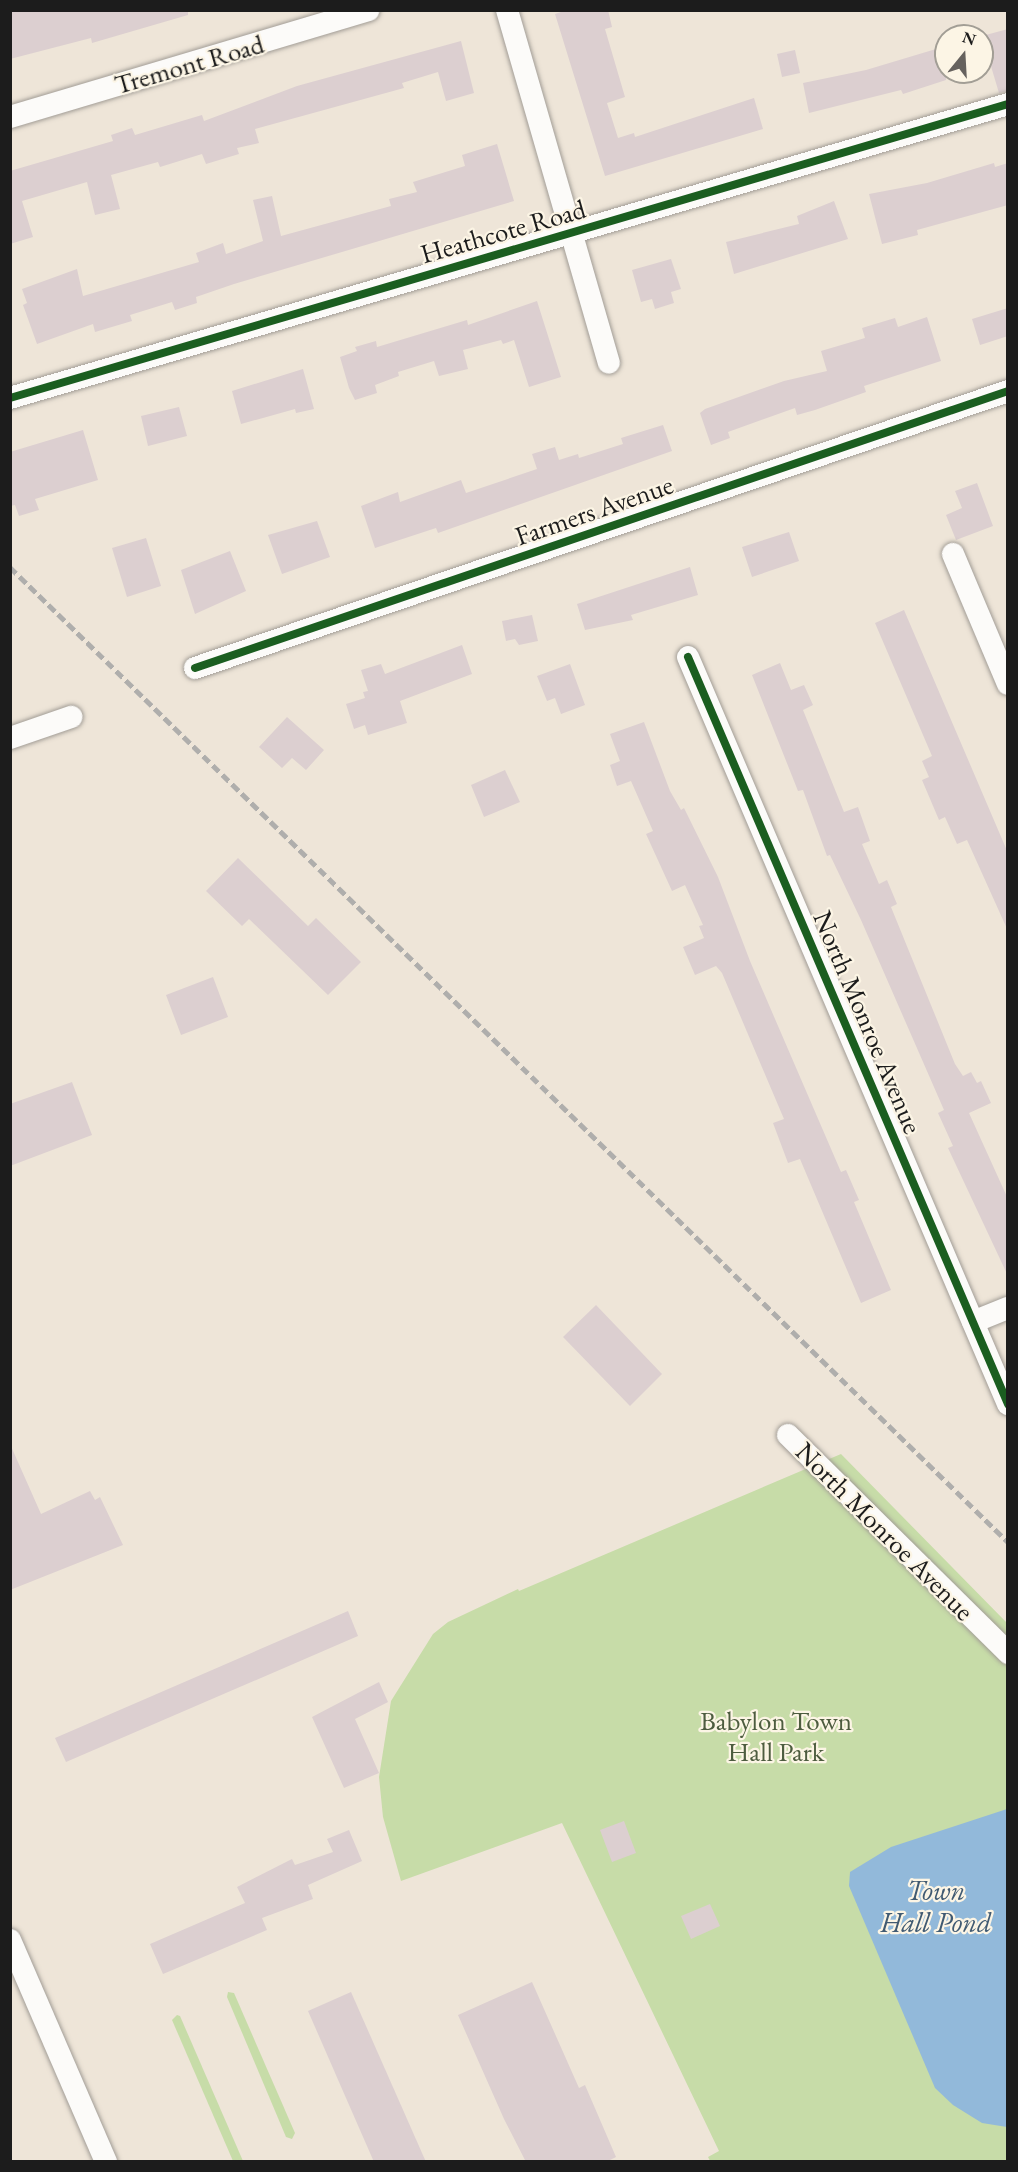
<!DOCTYPE html>
<html>
<head>
<meta charset="utf-8">
<style>
  body { margin:0 }
  #map { position:relative; width:1018px; height:2172px; overflow:hidden; background:#eee5d8; font-family:"EB Garamond",serif }
  div>[style] { position:absolute }
  [style*='--x'] { left:calc(var(--x)*1px); top:calc(var(--y)*1px); width:calc(var(--w)*1px); rotate:calc(var(--a)*1deg) }
  .green>* { inset:0; background:#c7dca8 }
  .water>* { inset:0; background:#92b9da }
  .building>* { inset:0; background:#dccfd0 }
  .roads { filter:drop-shadow(0 0 2px #a29d96) drop-shadow(0 0 2px #a29d96) }
  .minor>* { height:22px; margin:-11px; padding:0 11px; transform-origin:11px; border-radius:11px; background:#fcfbf9 }
  .rail>* { height:4.5px; margin-top:-2.25px; transform-origin:0; background:repeating-linear-gradient(90deg,#afaeac 0 9px,transparent 0 13.5px) }
  .cycleway>* { height:8px; margin:-4px; padding:0 4px; transform-origin:4px; border-radius:4px; background:#1b5e20 }
  span { translate:-50% -50%; white-space:nowrap; text-align:center; line-height:1.15; -webkit-text-stroke:4.5px #fcf5e5; paint-order:stroke }
  .street-label { font-size:27px; color:#1c1c1c }
  .park-label { font-size:27px; color:#4d5c3f }
  .water-label { font-size:28px; color:#405a72; font-style:italic }
  .frame { position:absolute; inset:0; border:12px solid #1c1c1c; pointer-events:none }
  .north { position:absolute; left:934px; top:24px; width:60px; height:60px; box-sizing:border-box; background:#fcf5e5; border:2px solid #a29e95; border-radius:50%; rotate:18deg; font-size:16px; font-weight:700; line-height:24px; text-align:center; color:#1c1c1c }
  .north::after { content:''; display:block; margin:auto; width:21px; height:27px; background:#66625e; clip-path:polygon(50% 0,100% 100%,50% 72%,0 100%) }
</style>
</head>
<body>
<div id="map">
  <div class="green">
    <i style="clip-path:polygon(841px 1454px,1007px 1623px,1007px 2161px,710px 2161px,708px 2157px,719px 2151px,562px 1823px,401px 1881px,383px 1817px,379px 1777px,391px 1701px,433px 1634px,448px 1622px,518px 1589px,519px 1591px)"></i>
    <i style="clip-path:polygon(228px 1992px,234px 1993px,295px 2133px,292px 2139px,286px 2137px,227px 1997px)"></i>
    <i style="clip-path:polygon(177px 2015px,180px 2016px,243px 2161px,233px 2161px,172px 2020px)"></i>
  </div>
  <div class="water">
    <i style="clip-path:polygon(1007px 1809px,1008px 1809px,1007px 2127px,982px 2123px,953px 2105px,935px 2088px,849px 1886px,850px 1872px,891px 1847px)"></i>
  </div>
  <div class="building">
    <i style="clip-path:polygon(10px 10px,188px 10px,188px 15px,92px 43px,91px 38px,10px 59px)"></i>
    <i style="clip-path:polygon(567px 10px,608px 10px,612px 27px,605px 29px,625px 97px,607px 103px,618px 138px,634px 133px,635px 137px,754px 98px,763px 129px,605px 176px,555px 14px)"></i>
    <i style="clip-path:polygon(1008px 29px,1008px 91px,999px 93px,982px 36px)"></i>
    <i style="clip-path:polygon(461px 41px,474px 93px,446px 101px,438px 72px,402px 83px,404px 88px,255px 129px,259px 143px,237px 148px,239px 154px,206px 164px,202px 154px,160px 167px,158px 162px,111px 175px,120px 209px,95px 215px,87px 182px,22px 201px,33px 237px,10px 244px,10px 171px,113px 141px,111px 135px,132px 128px,135px 135px,202px 115px,204px 121px,297px 86px)"></i>
    <i style="clip-path:polygon(946px 46px,946px 80px,903px 94px,901px 90px,809px 113px,803px 83px,866px 70px)"></i>
    <i style="clip-path:polygon(795px 50px,800px 73px,782px 77px,777px 54px)"></i>
    <i style="clip-path:polygon(497px 144px,514px 201px,234px 284px,196px 297px,197px 303px,175px 310px,172px 302px,130px 315px,132px 321px,95px 332px,93px 324px,37px 344px,23px 305px,27px 303px,22px 289px,77px 269px,83px 296px,199px 262px,196px 253px,223px 243px,226px 254px,263px 241px,253px 200px,272px 196px,281px 236px,391px 206px,389px 199px,417px 192px,413px 182px,465px 166px,462px 155px)"></i>
    <i style="clip-path:polygon(994px 163px,995px 167px,1008px 163px,1008px 205px,917px 230px,918px 235px,882px 244px,869px 194px,927px 183px)"></i>
    <i style="clip-path:polygon(834px 201px,848px 239px,734px 274px,726px 242px,799px 224px,797px 216px)"></i>
    <i style="clip-path:polygon(671px 259px,681px 289px,671px 292px,674px 303px,655px 309px,652px 299px,641px 302px,632px 270px)"></i>
    <i style="clip-path:polygon(537px 301px,561px 377px,529px 387px,514px 340px,503px 344px,501px 340px,463px 350px,468px 369px,439px 376px,434px 361px,398px 372px,399px 376px,375px 385px,377px 393px,355px 400px,349px 388px,340px 357px,357px 351px,355px 347px,376px 341px,377px 347px,467px 320px,468px 325px)"></i>
    <i style="clip-path:polygon(1008px 308px,1008px 336px,980px 345px,972px 319px)"></i>
    <i style="clip-path:polygon(927px 317px,941px 361px,864px 386px,866px 392px,815px 410px,797px 415px,795px 408px,728px 432px,730px 438px,711px 445px,700px 413px,705px 409px,784px 381px,827px 371px,821px 351px,865px 338px,862px 328px,895px 318px,898px 327px)"></i>
    <i style="clip-path:polygon(303px 369px,314px 409px,296px 413px,295px 409px,241px 424px,232px 391px)"></i>
    <i style="clip-path:polygon(179px 407px,187px 436px,148px 446px,141px 416px)"></i>
    <i style="clip-path:polygon(663px 425px,672px 451px,438px 533px,436px 528px,375px 548px,361px 506px,398px 492px,400px 502px,461px 480px,466px 493px,537px 469px,532px 454px,555px 447px,559px 460px,578px 454px,579px 458px,623px 444px,621px 438px)"></i>
    <i style="clip-path:polygon(83px 430px,98px 480px,35px 499px,39px 510px,19px 516px,15px 505px,10px 506px,10px 452px)"></i>
    <i style="clip-path:polygon(977px 483px,993px 526px,956px 540px,946px 515px,962px 508px,955px 491px)"></i>
    <i style="clip-path:polygon(317px 521px,330px 557px,282px 574px,268px 535px)"></i>
    <i style="clip-path:polygon(789px 532px,799px 561px,752px 577px,742px 547px)"></i>
    <i style="clip-path:polygon(146px 538px,161px 586px,127px 597px,112px 548px)"></i>
    <i style="clip-path:polygon(230px 551px,246px 591px,195px 614px,181px 570px)"></i>
    <i style="clip-path:polygon(690px 567px,698px 595px,631px 615px,633px 620px,585px 630px,577px 604px)"></i>
    <i style="clip-path:polygon(904px 610px,1008px 853px,1008px 931px,967px 840px,957px 844px,945px 817px,939px 820px,922px 780px,929px 777px,922px 761px,932px 756px,875px 623px)"></i>
    <i style="clip-path:polygon(532px 615px,538px 641px,519px 645px,515px 639px,506px 641px,502px 621px)"></i>
    <i style="clip-path:polygon(462px 645px,472px 674px,400px 701px,407px 723px,368px 735px,365px 725px,354px 729px,346px 704px,365px 698px,363px 692px,368px 691px,361px 670px,381px 664px,385px 674px)"></i>
    <i style="clip-path:polygon(780px 663px,791px 690px,804px 685px,813px 705px,803px 710px,844px 812px,858px 807px,870px 841px,862px 844px,879px 884px,887px 880px,897px 904px,891px 907px,955px 1064px,963px 1076px,971px 1072px,977px 1083px,981px 1081px,991px 1103px,969px 1113px,1008px 1199px,1008px 1276px,948px 1148px,953px 1146px,938px 1113px,944px 1110px,861px 920px,830px 855px,827px 856px,803px 790px,798px 791px,752px 675px)"></i>
    <i style="clip-path:polygon(570px 664px,585px 705px,561px 714px,555px 698px,547px 701px,537px 676px)"></i>
    <i style="clip-path:polygon(287px 717px,324px 750px,306px 770px,292px 758px,282px 768px,259px 747px)"></i>
    <i style="clip-path:polygon(644px 722px,670px 791px,681px 810px,684px 808px,718px 877px,750px 961px,841px 1172px,846px 1170px,859px 1200px,854px 1202px,891px 1290px,861px 1303px,800px 1159px,788px 1163px,773px 1123px,784px 1119px,722px 973px,716px 966px,695px 975px,683px 947px,704px 938px,699px 926px,703px 925px,685px 885px,672px 891px,646px 834px,653px 831px,631px 781px,617px 786px,610px 765px,620px 761px,610px 734px)"></i>
    <i style="clip-path:polygon(505px 770px,520px 802px,484px 817px,471px 785px)"></i>
    <i style="clip-path:polygon(238px 858px,308px 926px,316px 918px,361px 962px,328px 995px,249px 919px,242px 926px,206px 891px)"></i>
    <i style="clip-path:polygon(213px 977px,228px 1017px,181px 1035px,166px 995px)"></i>
    <i style="clip-path:polygon(72px 1082px,92px 1135px,10px 1166px,10px 1104px)"></i>
    <i style="clip-path:polygon(596px 1305px,662px 1374px,630px 1406px,563px 1337px)"></i>
    <i style="clip-path:polygon(10px 1444px,41px 1514px,90px 1491px,95px 1500px,100px 1497px,123px 1545px,10px 1590px)"></i>
    <i style="clip-path:polygon(348px 1611px,358px 1636px,66px 1762px,55px 1738px)"></i>
    <i style="clip-path:polygon(379px 1682px,388px 1702px,355px 1719px,379px 1773px,344px 1788px,312px 1717px)"></i>
    <i style="clip-path:polygon(624px 1821px,636px 1853px,612px 1862px,600px 1830px)"></i>
    <i style="clip-path:polygon(349px 1830px,362px 1861px,308px 1885px,313px 1899px,262px 1918px,267px 1930px,163px 1974px,150px 1944px,245px 1903px,237px 1887px,292px 1859px,295px 1865px,333px 1852px,327px 1839px)"></i>
    <i style="clip-path:polygon(710px 1904px,720px 1926px,691px 1939px,681px 1916px)"></i>
    <i style="clip-path:polygon(532px 1982px,579px 2088px,585px 2085px,616px 2157px,606px 2162px,526px 2162px,504px 2119px,458px 2015px)"></i>
    <i style="clip-path:polygon(351px 1992px,426px 2162px,374px 2162px,308px 2011px)"></i>
  </div>
  <div class="roads">
    <div class="minor">
      <i style="--x:507;--y:10;--w:367;--a:73.9"></i>
      <i style="--x:10;--y:117;--w:374;--a:-16.6"></i>
      <i style="--x:10;--y:398;--w:1040;--a:-16.41"></i>
      <i style="--x:953;--y:554;--w:141;--a:67.1"></i>
      <i style="--x:688;--y:657;--w:813;--a:66.81"></i>
      <i style="--x:195;--y:668;--w:859;--a:-18.81"></i>
      <i style="--x:10;--y:738;--w:65;--a:-19"></i>
      <i style="--x:973;--y:1322;--w:38;--a:-22"></i>
      <i style="--x:788;--y:1435;--w:310;--a:44.7"></i>
      <i style="--x:10;--y:1940;--w:242;--a:66.6"></i>
    </div>
  </div>
  <div class="rail">
    <i style="--x:10;--y:567;--w:1395;--a:44.33"></i>
  </div>
  <div class="cycleway">
    <i style="--x:10;--y:398;--w:1040;--a:-16.41"></i>
    <i style="--x:688;--y:657;--w:813;--a:66.81"></i>
    <i style="--x:195;--y:668;--w:859;--a:-18.81"></i>
  </div>
  <div class="street-label">
    <span style="left:189px;top:64px;rotate:-16deg">Tremont Road</span>
    <span style="left:503px;top:231px;rotate:-16deg">Heathcote Road</span>
    <span style="left:594px;top:510px;rotate:-19deg">Farmers Avenue</span>
    <span style="left:868px;top:1022px;rotate:67deg">North Monroe Avenue</span>
    <span style="left:885px;top:1531px;rotate:45deg">North Monroe Avenue</span>
  </div>
  <div class="park-label">
    <span style="left:776px;top:1736px">Babylon Town<br>Hall Park</span>
  </div>
  <div class="water-label">
    <span style="left:936px;top:1906px">Town<br>Hall Pond</span>
  </div>
  <div class="frame"></div>
  <div class="north">N</div>
</div>
</body>
</html>
